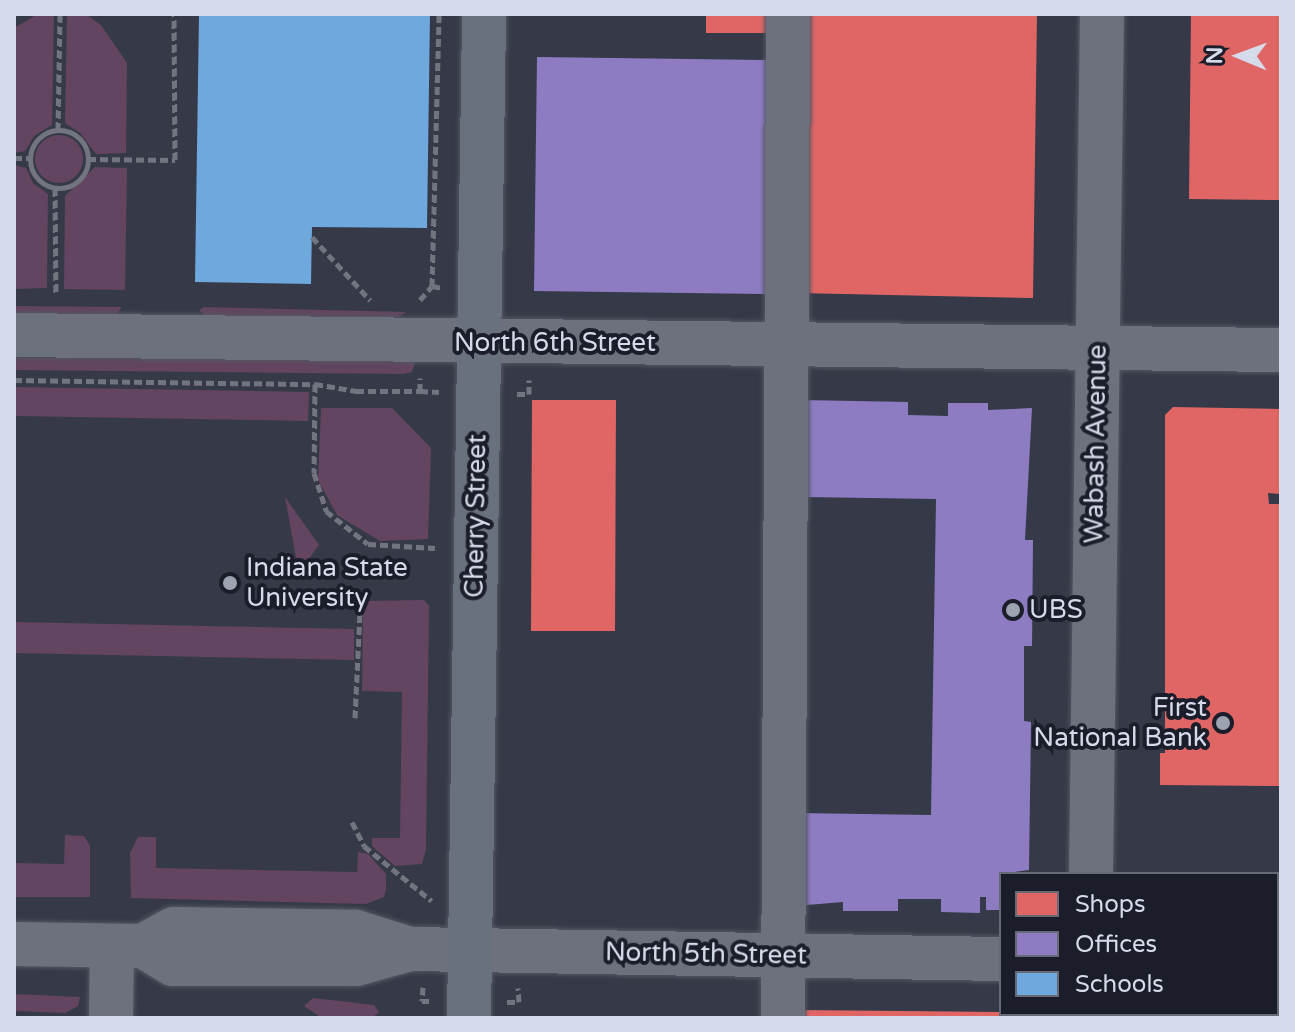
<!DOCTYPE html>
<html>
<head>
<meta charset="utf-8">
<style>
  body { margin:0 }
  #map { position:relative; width:1295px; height:1032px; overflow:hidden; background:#363a48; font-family:"Varela Round",sans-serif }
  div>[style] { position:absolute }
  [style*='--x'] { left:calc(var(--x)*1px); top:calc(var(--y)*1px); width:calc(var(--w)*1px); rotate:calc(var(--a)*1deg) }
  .green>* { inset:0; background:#634561 }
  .round { border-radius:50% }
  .shops>* { inset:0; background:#e06666 }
  .offices>* { inset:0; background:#8e7cc3 }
  .schools>* { inset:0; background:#6fa8dc }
  .path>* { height:5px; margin-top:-2.5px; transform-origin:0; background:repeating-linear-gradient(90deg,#72757f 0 8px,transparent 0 12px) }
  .path>.ring { margin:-2.5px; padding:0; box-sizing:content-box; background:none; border:5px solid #72757f; border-radius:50% }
  .roads { filter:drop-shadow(0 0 2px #535763) drop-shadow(0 0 2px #535763) }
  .minor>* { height:44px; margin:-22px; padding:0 22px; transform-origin:22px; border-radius:22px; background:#6d717d }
  .major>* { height:44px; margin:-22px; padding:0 22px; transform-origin:22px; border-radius:22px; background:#6a717e }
  .dots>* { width:22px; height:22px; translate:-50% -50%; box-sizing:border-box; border:4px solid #1b1e2a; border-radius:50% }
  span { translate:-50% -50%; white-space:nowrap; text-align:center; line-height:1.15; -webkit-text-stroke:8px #1b1e2a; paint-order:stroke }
  .street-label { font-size:26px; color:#d6dbeb }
  .poi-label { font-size:26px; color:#d6dbeb }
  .left { translate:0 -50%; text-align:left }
  .right { translate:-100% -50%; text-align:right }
  .frame { position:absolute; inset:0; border:16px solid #d6dbeb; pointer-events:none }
  .legend { position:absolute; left:999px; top:872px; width:280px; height:144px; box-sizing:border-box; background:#1b1e2a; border:2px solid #666a77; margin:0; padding:10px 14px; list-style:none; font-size:24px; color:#d6dbeb }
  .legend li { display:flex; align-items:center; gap:16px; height:40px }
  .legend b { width:40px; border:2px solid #666a77 }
  .north { position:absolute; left:1199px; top:16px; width:80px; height:80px; -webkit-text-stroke:6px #1b1e2a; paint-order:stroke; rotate:271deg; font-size:22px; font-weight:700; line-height:32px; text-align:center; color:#d6dbeb }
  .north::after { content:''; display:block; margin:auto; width:28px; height:36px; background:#d6dbeb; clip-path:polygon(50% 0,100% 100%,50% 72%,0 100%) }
</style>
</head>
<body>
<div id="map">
  <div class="green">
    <i style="clip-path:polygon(38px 14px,54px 14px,52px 125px,34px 136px,25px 151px,14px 153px,14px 28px)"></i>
    <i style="clip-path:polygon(67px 14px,87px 15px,101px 25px,127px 63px,126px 153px,96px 154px,80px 133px,65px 123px)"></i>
    <i class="round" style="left:35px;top:135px;width:48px;height:48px"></i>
    <i style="clip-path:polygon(14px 165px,26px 168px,33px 183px,48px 194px,47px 288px,14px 289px)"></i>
    <i style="clip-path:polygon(95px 167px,127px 168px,125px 290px,64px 289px,65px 196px)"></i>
    <i style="clip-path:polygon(14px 306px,122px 307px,114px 317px,14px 322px)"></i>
    <i style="clip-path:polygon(204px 307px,406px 312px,398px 317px,217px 319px,205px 316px,199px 310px)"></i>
    <i style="clip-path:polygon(14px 358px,398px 360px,415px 363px,412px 372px,404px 374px,14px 370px)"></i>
    <i style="clip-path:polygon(14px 387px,309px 392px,308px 421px,14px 416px)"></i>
    <i style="clip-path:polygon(321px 408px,392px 408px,431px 448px,428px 539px,380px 541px,337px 515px,318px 480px)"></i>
    <i style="clip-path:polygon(285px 497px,319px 545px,307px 561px,296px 558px)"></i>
    <i style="clip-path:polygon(424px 600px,429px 606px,426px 849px,422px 864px,395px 866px,372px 846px,372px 838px,400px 838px,402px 692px,362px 691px,363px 608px,366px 601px)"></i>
    <i style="clip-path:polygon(14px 622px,354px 629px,354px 660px,14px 653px)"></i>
    <i style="clip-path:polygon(65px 835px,84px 836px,90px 846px,90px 897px,14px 897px,14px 863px,64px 864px)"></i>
    <i style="clip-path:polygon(138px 837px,156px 837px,156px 868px,357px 872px,358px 852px,368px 854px,386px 874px,386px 889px,384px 897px,366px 904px,131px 898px,130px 853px)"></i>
    <i style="clip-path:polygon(14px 994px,80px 997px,78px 1006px,65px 1013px,14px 1011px)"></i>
    <i style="clip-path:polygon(313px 998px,374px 1005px,379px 1012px,372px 1018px,319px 1016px,304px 1006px)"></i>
  </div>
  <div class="shops">
    <i style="clip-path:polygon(706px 14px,774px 14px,774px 33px,706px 33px)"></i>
    <i style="clip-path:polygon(803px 14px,1037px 14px,1033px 298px,797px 293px)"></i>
    <i style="clip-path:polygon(1191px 14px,1281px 14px,1281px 200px,1189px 199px)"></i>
    <i style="clip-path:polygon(532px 400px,616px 400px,615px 631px,531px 631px)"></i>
    <i style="clip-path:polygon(1173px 407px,1281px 409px,1281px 494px,1268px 493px,1269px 504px,1281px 504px,1281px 786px,1160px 785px,1160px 753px,1165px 753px,1165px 415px)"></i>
    <i style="clip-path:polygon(799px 1010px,1001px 1012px,1023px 1018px,799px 1018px)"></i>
  </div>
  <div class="offices">
    <i style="clip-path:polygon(537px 57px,773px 60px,770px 294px,534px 291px)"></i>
    <i style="clip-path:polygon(800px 400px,908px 402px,908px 415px,948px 416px,948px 403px,988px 403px,988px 410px,1032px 408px,1025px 540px,1033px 540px,1032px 646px,1024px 646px,1024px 721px,1031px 722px,1029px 870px,1001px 874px,1001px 910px,986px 910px,986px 897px,980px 897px,980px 913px,941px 912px,941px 899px,898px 899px,898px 911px,843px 911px,843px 902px,795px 906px,796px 813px,931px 815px,936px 499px,804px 497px)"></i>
  </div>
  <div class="schools">
    <i style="clip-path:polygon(199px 14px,430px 14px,427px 228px,312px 227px,311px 284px,195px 282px)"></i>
  </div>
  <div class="path">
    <i style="--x:58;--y:130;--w:116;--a:-89"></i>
    <i class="ring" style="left:30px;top:130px;width:53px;height:53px"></i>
    <i style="--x:14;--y:158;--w:16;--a:0"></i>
    <i style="--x:88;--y:159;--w:87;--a:0.7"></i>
    <i style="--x:175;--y:160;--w:146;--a:-90.4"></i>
    <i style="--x:55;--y:188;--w:107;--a:89.5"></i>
    <i style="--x:312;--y:237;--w:86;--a:47.4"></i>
    <i style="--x:432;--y:286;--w:272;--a:-88.5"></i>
    <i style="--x:420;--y:300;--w:18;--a:-49"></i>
    <i style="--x:432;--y:286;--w:10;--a:11"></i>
    <i style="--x:14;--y:380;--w:301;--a:0.8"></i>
    <i style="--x:315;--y:384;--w:42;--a:9.7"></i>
    <i style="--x:356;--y:391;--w:64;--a:0"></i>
    <i style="--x:420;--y:391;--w:13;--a:-90"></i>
    <i style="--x:315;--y:384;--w:89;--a:90.6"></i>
    <i style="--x:314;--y:473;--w:40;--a:72"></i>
    <i style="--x:326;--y:511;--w:53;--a:38.2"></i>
    <i style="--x:368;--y:544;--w:67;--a:3.4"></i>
    <i style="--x:420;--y:391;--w:19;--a:3"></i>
    <i style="--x:517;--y:394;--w:12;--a:0"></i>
    <i style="--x:529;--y:394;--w:14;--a:-90"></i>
    <i style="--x:355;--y:718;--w:128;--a:-87.3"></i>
    <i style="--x:352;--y:822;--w:27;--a:63"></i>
    <i style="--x:364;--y:846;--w:87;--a:39"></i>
    <i style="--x:423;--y:987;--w:14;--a:94"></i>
    <i style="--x:422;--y:1001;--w:7;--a:0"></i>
    <i style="--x:507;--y:1002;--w:12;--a:0"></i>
    <i style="--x:519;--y:1002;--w:14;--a:-94"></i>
  </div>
  <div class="roads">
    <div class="minor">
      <i style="--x:14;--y:335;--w:1267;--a:0.68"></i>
      <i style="--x:1091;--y:874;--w:860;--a:-89.27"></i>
      <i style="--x:14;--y:944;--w:129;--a:0.9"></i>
      <i style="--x:143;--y:946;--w:35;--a:31"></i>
      <i style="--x:173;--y:964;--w:183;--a:0"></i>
      <i style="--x:356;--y:964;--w:56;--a:-15.5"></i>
      <i style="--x:410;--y:949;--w:591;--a:0.97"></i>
      <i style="--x:143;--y:946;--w:35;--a:-29"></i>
      <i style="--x:174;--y:929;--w:182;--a:0.9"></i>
      <i style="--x:356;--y:932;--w:57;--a:17.5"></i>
      <i style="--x:1277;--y:963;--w:4;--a:0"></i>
      <i style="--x:111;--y:1018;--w:72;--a:-89.2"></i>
      <i style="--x:783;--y:1018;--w:1004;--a:-89.71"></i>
      <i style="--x:1090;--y:1018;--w:4;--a:-90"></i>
    </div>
    <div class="major">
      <i style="--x:469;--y:1018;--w:1004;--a:-89.14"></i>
    </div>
  </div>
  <div class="dots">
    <i style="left:230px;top:583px;background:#9ea3b2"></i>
    <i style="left:1013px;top:610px;background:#9ea3b2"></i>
    <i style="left:1223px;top:723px;background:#9ea3b2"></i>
  </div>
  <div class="street-label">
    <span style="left:555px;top:343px">North 6th Street</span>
    <span style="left:1096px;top:444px;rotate:-89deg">Wabash Avenue</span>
    <span style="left:476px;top:516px;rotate:-89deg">Cherry Street</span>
    <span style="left:706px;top:954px;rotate:1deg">North 5th Street</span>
  </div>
  <div class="poi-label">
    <span class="left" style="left:246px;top:583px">Indiana State<br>University</span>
    <span class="left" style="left:1029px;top:610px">UBS</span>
    <span class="right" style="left:1207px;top:723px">First<br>National Bank</span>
  </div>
  <div class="frame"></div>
  <ul class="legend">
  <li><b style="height:22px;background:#e06666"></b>Shops</li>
  <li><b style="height:22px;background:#8e7cc3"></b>Offices</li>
  <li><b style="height:22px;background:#6fa8dc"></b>Schools</li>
  </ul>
  <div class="north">N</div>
</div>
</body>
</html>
